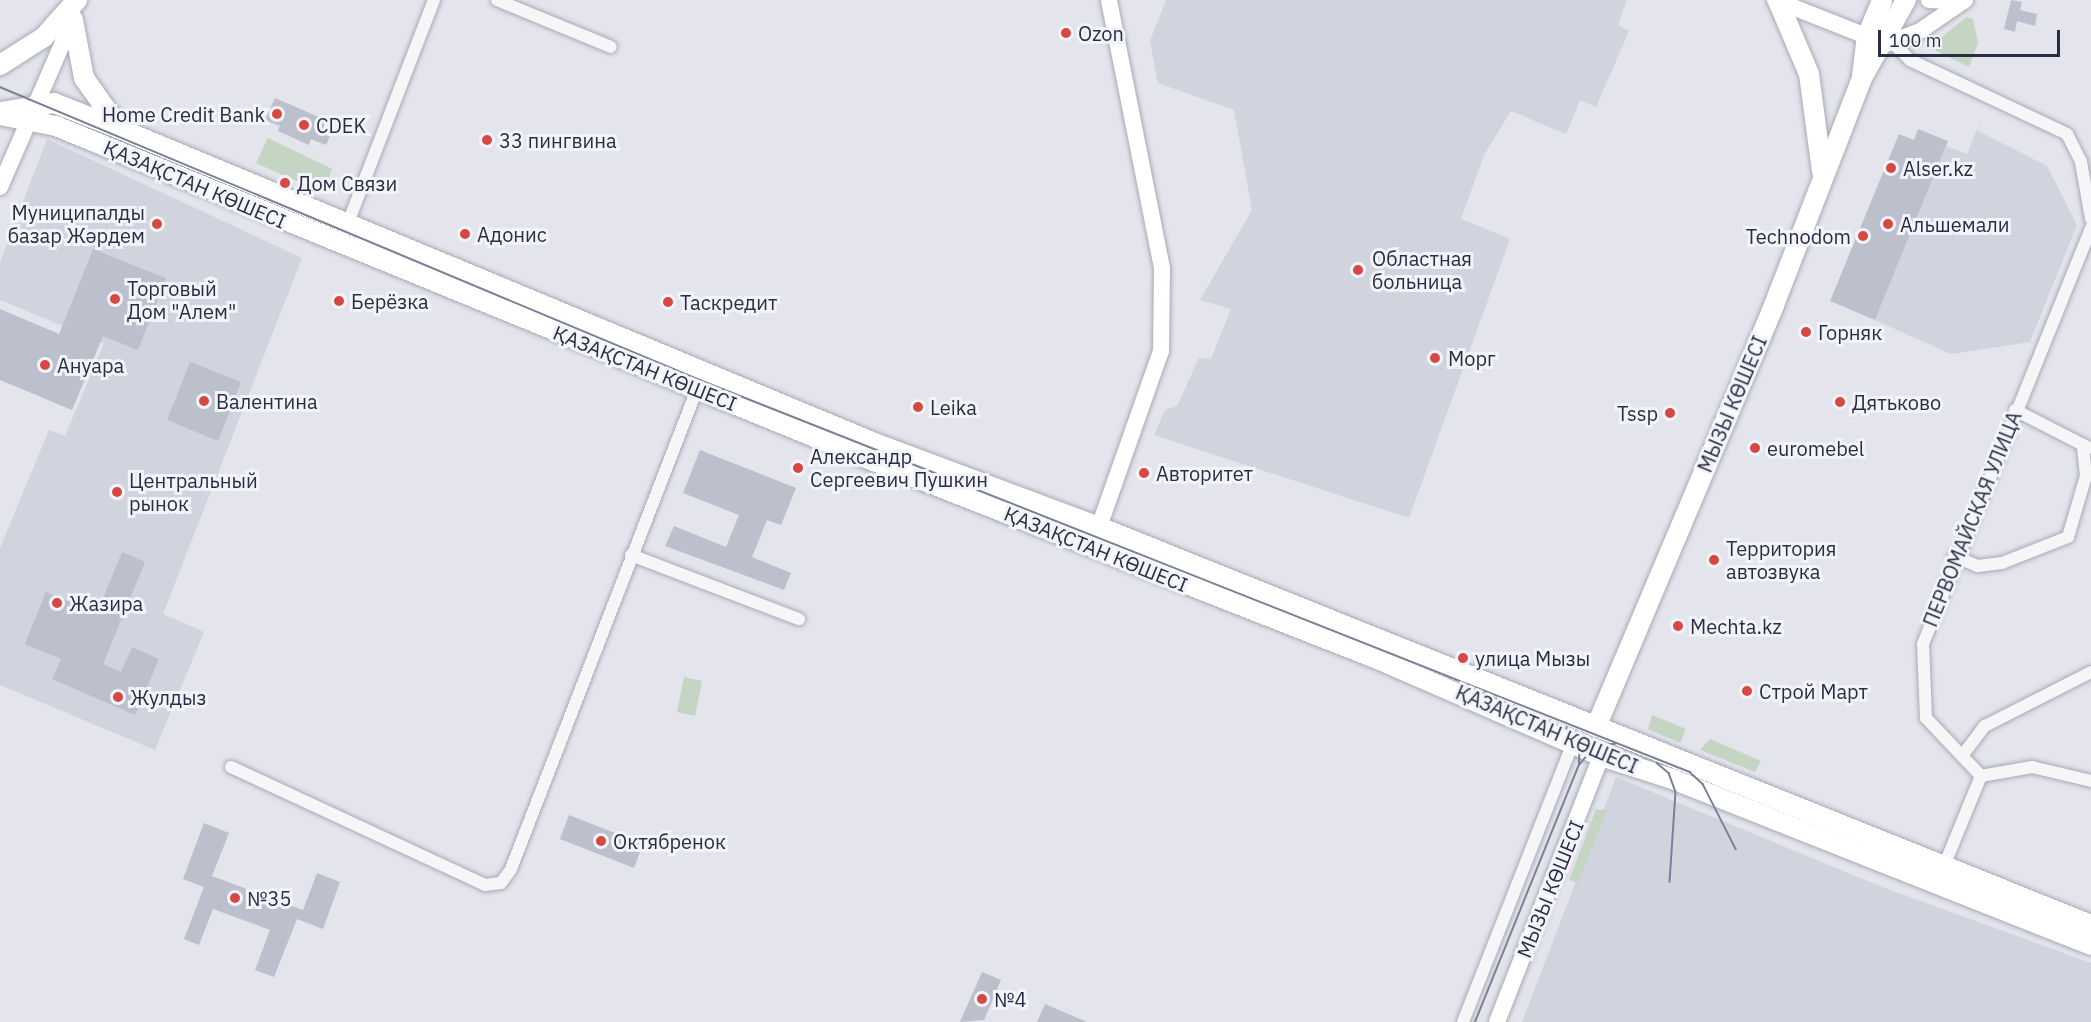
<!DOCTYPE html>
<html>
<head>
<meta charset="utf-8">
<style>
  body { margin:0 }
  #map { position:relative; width:2091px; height:1022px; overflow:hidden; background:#e3e4ec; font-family:"IBM Plex Sans",sans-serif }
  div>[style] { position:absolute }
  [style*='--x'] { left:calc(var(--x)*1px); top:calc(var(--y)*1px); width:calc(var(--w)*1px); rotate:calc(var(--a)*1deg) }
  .built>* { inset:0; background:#d1d3de }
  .green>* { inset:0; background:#c4d6c3 }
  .building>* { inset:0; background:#bcbfcc }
  .roads { filter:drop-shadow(0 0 2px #a7aab7) drop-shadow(0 0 2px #a7aab7) }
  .street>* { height:12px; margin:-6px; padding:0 6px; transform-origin:6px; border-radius:6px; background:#f6f6f9 }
  .secondary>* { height:16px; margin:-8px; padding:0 8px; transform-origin:8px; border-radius:8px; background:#fff }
  .primary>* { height:20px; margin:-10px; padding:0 10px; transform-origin:10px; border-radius:10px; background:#fff }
  .tram>* { height:1.5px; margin:-0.75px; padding:0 0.75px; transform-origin:0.75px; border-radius:0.75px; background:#7b8096 }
  .dots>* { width:16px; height:16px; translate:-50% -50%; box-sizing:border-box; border:3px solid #f3f4f9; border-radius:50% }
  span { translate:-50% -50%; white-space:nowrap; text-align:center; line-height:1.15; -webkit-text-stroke:6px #f3f4f9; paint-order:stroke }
  .poi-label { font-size:20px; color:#292e45 }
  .left { translate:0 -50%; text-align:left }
  .right { translate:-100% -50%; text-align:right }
  .street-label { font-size:20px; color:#292e45 }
  .scale { position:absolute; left:1878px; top:30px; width:182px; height:27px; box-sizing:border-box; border:3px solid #292e45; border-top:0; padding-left:8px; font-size:18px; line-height:21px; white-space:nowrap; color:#292e45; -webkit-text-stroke:4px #f3f4f9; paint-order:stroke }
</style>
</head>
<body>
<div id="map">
  <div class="built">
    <i style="clip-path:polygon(1166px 0,1627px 0,1618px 25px,1629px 31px,1596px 107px,1580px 100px,1566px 134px,1511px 111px,1484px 155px,1461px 219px,1510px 239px,1409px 518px,1154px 435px,1165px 410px,1177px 406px,1199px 358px,1211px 359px,1231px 309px,1200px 300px,1252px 210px,1234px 110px,1158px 83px,1150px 41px)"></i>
    <i style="clip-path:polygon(1981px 120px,1978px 131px,2047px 166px,2077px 225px,2030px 342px,1951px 354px,1875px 320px,1946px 146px,1967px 154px)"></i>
    <i style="clip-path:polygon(47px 139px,302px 258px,163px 614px,204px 632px,155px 750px,0 685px,0 548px,49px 430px,65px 436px,104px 343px,0 300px,0 262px)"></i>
    <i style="clip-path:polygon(1616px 777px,1882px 887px,2091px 963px,2091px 1022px,1522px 1022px)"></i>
  </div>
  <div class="green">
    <i style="clip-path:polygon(1966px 17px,1973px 19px,1978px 43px,1969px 67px,1936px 51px,1935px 43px)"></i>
    <i style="clip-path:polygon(268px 138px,332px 169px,323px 193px,256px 163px)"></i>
    <i style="clip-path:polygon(684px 677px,702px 681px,695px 716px,677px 712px)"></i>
    <i style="clip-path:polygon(1652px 715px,1686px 729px,1680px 743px,1648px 729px)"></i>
    <i style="clip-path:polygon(1710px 739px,1761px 761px,1755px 772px,1700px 750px)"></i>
    <i style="clip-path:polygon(1596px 809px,1607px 811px,1578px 883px,1569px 880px)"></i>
  </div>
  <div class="building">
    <i style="clip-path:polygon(2011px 0,2022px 2px,2020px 10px,2037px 14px,2035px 26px,2017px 21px,2015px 32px,2004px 29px)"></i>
    <i style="clip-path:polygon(275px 98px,335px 124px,326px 145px,311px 139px,309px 145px,278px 131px,280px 126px,265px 120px)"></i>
    <i style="clip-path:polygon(1918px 129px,1948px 141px,1875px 320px,1830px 301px,1899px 134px,1914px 140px)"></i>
    <i style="clip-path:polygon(93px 249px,166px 278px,138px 350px,103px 336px,72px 410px,0 380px,0 309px,59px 334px)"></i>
    <i style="clip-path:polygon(190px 362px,241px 382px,218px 441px,167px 420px)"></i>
    <i style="clip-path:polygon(700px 450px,796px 488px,781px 525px,767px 520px,752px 557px,791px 573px,784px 590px,665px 546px,674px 526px,726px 547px,739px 515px,683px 493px)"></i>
    <i style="clip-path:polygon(122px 552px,145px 562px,103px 664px,121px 672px,132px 647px,159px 659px,135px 715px,52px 679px,61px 659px,25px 644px,46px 592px,97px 613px)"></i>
    <i style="clip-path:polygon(569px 815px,643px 844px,634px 868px,560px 839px)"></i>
    <i style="clip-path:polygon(204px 823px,229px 833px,212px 876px,303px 910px,317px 873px,340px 882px,323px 929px,297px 919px,274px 977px,255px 970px,270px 930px,213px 909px,199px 945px,184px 939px,204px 887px,183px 879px)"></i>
    <i style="clip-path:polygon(982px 972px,1001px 980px,984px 1020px,960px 1022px)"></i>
    <i style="clip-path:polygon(1045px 1004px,1087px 1022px,1037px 1022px)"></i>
  </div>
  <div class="roads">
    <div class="street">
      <i style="--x:497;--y:0;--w:123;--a:22.4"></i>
      <i style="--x:1894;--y:44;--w:23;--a:45"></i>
      <i style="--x:1910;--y:60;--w:174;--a:25.2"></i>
      <i style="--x:2067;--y:134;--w:31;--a:63"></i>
      <i style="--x:2081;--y:162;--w:58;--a:80"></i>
      <i style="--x:346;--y:228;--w:244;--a:-68.9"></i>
      <i style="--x:2015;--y:410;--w:83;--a:27.2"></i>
      <i style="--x:631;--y:555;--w:180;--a:20.9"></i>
      <i style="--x:1954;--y:556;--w:26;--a:23"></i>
      <i style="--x:1978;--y:566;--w:24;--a:-7"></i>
      <i style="--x:2002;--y:563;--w:71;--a:-21.5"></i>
      <i style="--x:2068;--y:537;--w:64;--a:-73.6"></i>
      <i style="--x:2086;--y:476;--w:31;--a:-96"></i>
      <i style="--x:1962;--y:756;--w:38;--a:-53"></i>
      <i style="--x:1985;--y:726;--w:119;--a:-27"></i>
      <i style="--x:231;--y:767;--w:280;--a:24.9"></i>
      <i style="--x:485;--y:885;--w:16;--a:-7"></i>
      <i style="--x:501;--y:883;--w:17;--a:-54"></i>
      <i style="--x:511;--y:869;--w:520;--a:-68.81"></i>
      <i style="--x:1981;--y:776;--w:52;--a:-10"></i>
      <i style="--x:2032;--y:767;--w:61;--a:13.3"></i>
      <i style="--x:1944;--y:866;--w:97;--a:-67.7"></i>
      <i style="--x:1981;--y:776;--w:80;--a:-133.5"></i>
      <i style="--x:1926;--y:718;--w:74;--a:-92.3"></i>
      <i style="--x:1923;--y:644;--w:449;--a:-68"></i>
      <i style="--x:1463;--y:1022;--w:303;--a:-68.5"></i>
    </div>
    <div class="secondary">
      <i style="--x:1775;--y:0;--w:119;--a:21.6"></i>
      <i style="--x:1886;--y:44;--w:36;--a:-21"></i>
      <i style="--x:1920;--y:31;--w:55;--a:-34.6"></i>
      <i style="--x:1929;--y:0;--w:34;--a:3"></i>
      <i style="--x:0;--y:187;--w:185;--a:-66.5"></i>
      <i style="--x:1099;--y:527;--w:187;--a:-70.6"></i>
      <i style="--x:1161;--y:351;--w:83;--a:-89.3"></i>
      <i style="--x:1162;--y:268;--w:273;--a:-101.2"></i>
      <i style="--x:1497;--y:1022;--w:286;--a:-68.6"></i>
    </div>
    <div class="primary">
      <i style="--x:1786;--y:0;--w:8;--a:173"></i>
      <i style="--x:1778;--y:1;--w:79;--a:67"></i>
      <i style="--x:1809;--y:74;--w:98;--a:82.4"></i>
      <i style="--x:73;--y:20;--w:59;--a:79.3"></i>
      <i style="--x:84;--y:78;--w:62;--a:54.8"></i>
      <i style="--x:0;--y:65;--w:52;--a:-32.5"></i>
      <i style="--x:44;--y:37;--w:50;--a:-48.3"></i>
      <i style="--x:1862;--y:76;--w:40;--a:-82.9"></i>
      <i style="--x:1867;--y:36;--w:39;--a:-67"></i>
      <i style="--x:1;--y:112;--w:54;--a:-9.6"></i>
      <i style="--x:54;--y:103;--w:71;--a:21.5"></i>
      <i style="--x:120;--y:129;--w:815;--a:22.6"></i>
      <i style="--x:872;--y:442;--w:242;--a:20.5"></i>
      <i style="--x:1099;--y:527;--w:1069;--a:21.86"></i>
      <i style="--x:0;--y:115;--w:57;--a:11.1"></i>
      <i style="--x:56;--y:126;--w:875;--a:22.29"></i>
      <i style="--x:866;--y:458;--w:552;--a:21.45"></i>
      <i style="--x:1380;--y:660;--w:241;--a:23.5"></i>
      <i style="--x:1601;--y:756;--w:75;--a:17.9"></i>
      <i style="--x:1672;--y:779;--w:451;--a:21.6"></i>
      <i style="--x:1596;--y:727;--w:458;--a:-67.1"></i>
      <i style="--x:1774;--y:305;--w:243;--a:-68.8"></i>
      <i style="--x:1862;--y:78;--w:90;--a:-60.6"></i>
    </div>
  </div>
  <div class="tram">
    <i style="--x:0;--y:87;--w:759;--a:22.71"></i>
    <i style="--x:700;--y:380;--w:1065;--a:21.6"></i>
    <i style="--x:1690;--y:772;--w:18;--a:43"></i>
    <i style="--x:1703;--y:784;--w:73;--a:63.1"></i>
    <i style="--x:1657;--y:763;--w:16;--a:40"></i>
    <i style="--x:1669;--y:773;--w:20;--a:70"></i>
    <i style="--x:1676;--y:792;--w:90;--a:93.8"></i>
    <i style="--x:1579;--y:765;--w:25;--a:-50"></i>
    <i style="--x:1595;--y:746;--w:20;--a:-6"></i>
    <i style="--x:1475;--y:1022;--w:278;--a:-68"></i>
    <i style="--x:1579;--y:764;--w:23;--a:-88"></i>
    <i style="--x:1580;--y:741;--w:18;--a:-135"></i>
  </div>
  <div class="dots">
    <i style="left:1066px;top:33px;background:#d64943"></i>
    <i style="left:277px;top:114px;background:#d64943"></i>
    <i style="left:304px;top:125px;background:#d64943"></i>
    <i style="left:487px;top:140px;background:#d64943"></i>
    <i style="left:1891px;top:168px;background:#d64943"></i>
    <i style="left:285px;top:183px;background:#d64943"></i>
    <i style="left:157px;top:224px;background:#d64943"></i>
    <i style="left:1888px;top:224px;background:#d64943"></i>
    <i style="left:465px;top:234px;background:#d64943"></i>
    <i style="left:1863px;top:236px;background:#d64943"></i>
    <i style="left:1358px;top:270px;background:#d64943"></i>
    <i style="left:115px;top:299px;background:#d64943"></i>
    <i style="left:339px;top:301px;background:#d64943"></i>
    <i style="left:668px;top:302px;background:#d64943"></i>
    <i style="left:1806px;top:332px;background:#d64943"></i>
    <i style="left:1435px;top:358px;background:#d64943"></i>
    <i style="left:45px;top:365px;background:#d64943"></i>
    <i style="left:204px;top:401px;background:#d64943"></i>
    <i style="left:1840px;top:402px;background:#d64943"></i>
    <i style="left:918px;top:407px;background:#d64943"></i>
    <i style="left:1670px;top:413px;background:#d64943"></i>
    <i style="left:1755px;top:448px;background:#d64943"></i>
    <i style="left:798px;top:468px;background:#d64943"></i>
    <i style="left:1144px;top:473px;background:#d64943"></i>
    <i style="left:117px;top:492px;background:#d64943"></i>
    <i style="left:1714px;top:560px;background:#d64943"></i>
    <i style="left:57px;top:603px;background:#d64943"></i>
    <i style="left:1678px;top:626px;background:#d64943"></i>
    <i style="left:1463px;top:658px;background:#d64943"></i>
    <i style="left:1747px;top:691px;background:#d64943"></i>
    <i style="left:118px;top:697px;background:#d64943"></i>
    <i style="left:601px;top:841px;background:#d64943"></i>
    <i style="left:235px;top:898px;background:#d64943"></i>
    <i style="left:982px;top:999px;background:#d64943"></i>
  </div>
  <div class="poi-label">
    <span class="left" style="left:1078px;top:33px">Ozon</span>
    <span class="right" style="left:265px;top:114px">Home Credit Bank</span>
    <span class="left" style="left:316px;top:125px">CDEK</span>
    <span class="left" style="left:499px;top:140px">33 пингвина</span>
    <span class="left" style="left:1903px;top:168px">Alser.kz</span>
    <span class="left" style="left:297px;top:183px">Дом Связи</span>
    <span class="right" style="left:145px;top:224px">Муниципалды<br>базар Жәрдем</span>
    <span class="left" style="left:1900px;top:224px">Альшемали</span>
    <span class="left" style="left:477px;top:234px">Адонис</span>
    <span class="right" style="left:1851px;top:236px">Technodom</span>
    <span class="left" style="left:1372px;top:270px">Областная<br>больница</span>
    <span class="left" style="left:127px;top:300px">Торговый<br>Дом "Алем"</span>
    <span class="left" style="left:351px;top:301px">Берёзка</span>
    <span class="left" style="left:680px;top:302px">Таскредит</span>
    <span class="left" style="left:1818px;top:332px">Горняк</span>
    <span class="left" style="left:1448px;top:358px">Морг</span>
    <span class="left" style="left:57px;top:365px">Ануара</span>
    <span class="left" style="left:216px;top:401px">Валентина</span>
    <span class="left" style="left:1852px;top:402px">Дятьково</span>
    <span class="left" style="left:930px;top:407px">Leika</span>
    <span class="right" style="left:1658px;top:413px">Tssp</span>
    <span class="left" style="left:1767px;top:448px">euromebel</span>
    <span class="left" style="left:810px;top:468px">Александр<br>Сергеевич Пушкин</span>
    <span class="left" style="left:1156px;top:473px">Авторитет</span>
    <span class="left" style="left:129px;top:492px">Центральный<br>рынок</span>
    <span class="left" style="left:1726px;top:560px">Территория<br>автозвука</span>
    <span class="left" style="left:69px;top:603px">Жазира</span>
    <span class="left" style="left:1690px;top:626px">Mechta.kz</span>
    <span class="left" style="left:1475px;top:658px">улица Мызы</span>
    <span class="left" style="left:1759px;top:691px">Строй Март</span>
    <span class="left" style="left:130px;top:697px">Жулдыз</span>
    <span class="left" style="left:613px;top:841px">Октябренок</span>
    <span class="left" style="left:247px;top:898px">№35</span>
    <span class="left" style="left:994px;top:999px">№4</span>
  </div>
  <div class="street-label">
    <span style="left:195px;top:184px;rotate:23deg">ҚАЗАҚСТАН КӨШЕСІ</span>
    <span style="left:645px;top:368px;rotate:22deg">ҚАЗАҚСТАН КӨШЕСІ</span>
    <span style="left:1732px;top:404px;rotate:-67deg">МЫЗЫ КӨШЕСІ</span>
    <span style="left:1972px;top:519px;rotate:-68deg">ПЕРВОМАЙСКАЯ УЛИЦА</span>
    <span style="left:1096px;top:549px;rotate:22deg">ҚАЗАҚСТАН КӨШЕСІ</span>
    <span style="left:1547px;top:729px;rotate:23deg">ҚАЗАҚСТАН КӨШЕСІ</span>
    <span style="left:1550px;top:889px;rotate:-68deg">МЫЗЫ КӨШЕСІ</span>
  </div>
  <div class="scale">100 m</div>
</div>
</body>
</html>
